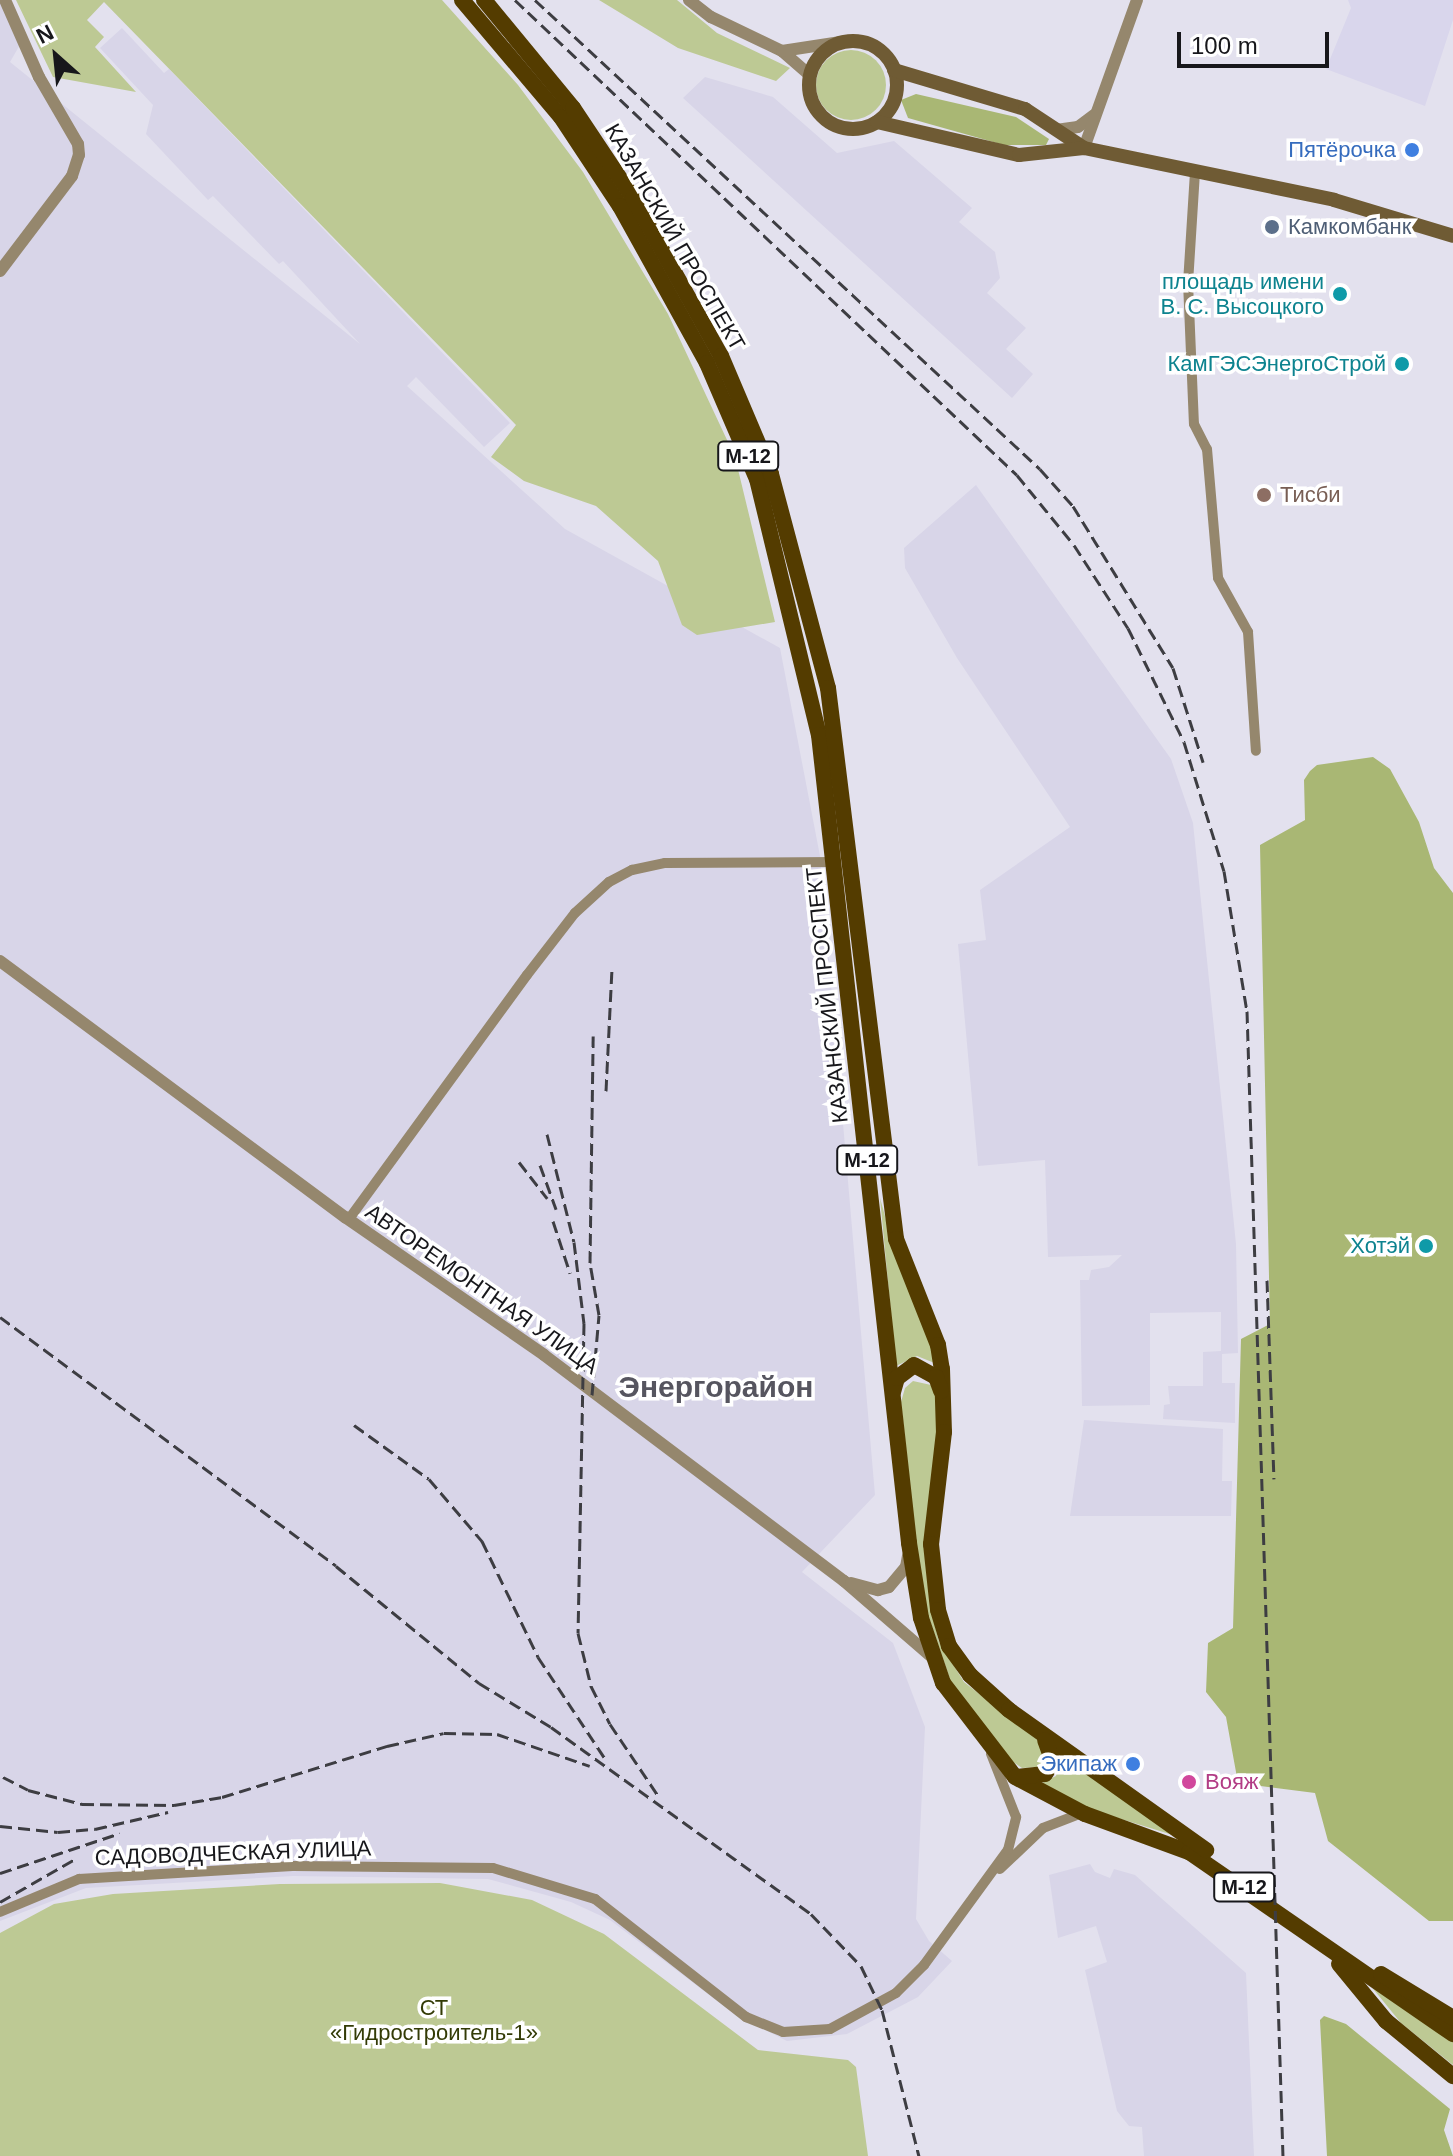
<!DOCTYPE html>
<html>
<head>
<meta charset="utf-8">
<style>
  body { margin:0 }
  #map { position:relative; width:1453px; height:2156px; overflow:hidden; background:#e3e1ee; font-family:Arial,sans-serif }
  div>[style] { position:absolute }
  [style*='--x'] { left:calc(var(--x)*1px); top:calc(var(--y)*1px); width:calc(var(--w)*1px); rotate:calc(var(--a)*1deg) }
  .built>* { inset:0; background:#d8d5e8 }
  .education>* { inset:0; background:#d9d6ec }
  .green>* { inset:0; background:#bdc994 }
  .round { border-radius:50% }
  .forest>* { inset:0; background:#a9b774 }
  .minor>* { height:10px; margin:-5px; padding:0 5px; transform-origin:5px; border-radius:5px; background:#95876d }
  .tertiary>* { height:12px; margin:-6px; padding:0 6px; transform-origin:6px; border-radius:6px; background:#95876d }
  .secondary>* { height:14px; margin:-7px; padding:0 7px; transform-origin:7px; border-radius:7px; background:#6f5b34 }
  .secondary>.ring { margin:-7px; padding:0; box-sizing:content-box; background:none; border:14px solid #6f5b34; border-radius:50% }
  .primary>* { height:16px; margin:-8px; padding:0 8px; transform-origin:8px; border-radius:8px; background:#543c00 }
  .rail>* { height:3px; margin-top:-1.5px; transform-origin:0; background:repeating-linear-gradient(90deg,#3d3d42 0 12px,transparent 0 18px) }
  .dots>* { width:22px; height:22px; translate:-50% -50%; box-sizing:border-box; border:4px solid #fff; border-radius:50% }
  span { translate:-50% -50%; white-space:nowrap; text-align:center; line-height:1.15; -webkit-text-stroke:7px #fff; paint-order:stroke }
  .shield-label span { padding:2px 6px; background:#fff; border:2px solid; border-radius:6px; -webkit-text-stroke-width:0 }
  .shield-label { font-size:20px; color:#17171b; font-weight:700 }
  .shop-label { font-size:22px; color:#366cbe }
  .right { translate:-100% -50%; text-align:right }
  .service-label { font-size:22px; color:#4e5e75 }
  .left { translate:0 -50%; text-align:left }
  .street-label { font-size:22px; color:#17171b }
  .culture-label { font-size:22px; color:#0d838f }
  .education-label { font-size:22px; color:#785e54 }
  .hotel-label { font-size:22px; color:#b23c85 }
  .park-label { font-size:22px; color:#333b06 }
  .district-label { font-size:30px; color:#56555f; font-weight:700 }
  .north { position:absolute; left:16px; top:16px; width:80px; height:80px; -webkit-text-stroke:6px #fff; paint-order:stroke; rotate:333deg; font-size:22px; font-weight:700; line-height:32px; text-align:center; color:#17171b }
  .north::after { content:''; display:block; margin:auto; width:28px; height:36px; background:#17171b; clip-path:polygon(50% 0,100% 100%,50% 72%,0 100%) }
  .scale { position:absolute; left:1177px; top:32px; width:152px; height:36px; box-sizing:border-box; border:4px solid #17171b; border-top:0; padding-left:10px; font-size:24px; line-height:28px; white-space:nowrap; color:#17171b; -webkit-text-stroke:6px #fff; paint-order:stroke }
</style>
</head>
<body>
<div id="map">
  <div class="built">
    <i style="clip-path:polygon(0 0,21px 43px,10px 62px,360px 344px,283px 261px,279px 264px,213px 196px,208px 200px,146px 134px,153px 105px,100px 48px,122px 28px,164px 73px,169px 69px,510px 423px,484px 447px,416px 377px,407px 386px,565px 529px,780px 648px,820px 856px,875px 1495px,802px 1572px,893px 1643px,925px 1727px,916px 1919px,929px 1941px,952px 1961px,918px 1997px,847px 2034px,787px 2041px,737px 2016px,610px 1920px,571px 1902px,488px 1879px,293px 1876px,86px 1888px,0 1921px)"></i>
    <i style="clip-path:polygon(705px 77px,773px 97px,837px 153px,894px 141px,972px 208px,959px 222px,995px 252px,1000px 278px,987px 293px,1026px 328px,1006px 349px,1033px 374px,1012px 398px,683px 98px)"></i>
    <i style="clip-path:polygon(976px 485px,1171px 759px,1193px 823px,1236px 1244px,1238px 1353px,1222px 1354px,1222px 1383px,1235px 1383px,1235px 1423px,1163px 1419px,1164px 1405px,1170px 1404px,1168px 1386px,1203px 1386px,1203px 1352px,1221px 1351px,1221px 1312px,1150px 1313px,1150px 1405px,1082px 1406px,1080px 1280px,1089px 1280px,1091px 1270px,1109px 1267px,1122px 1255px,1048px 1257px,1045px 1160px,978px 1166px,958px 944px,986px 940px,980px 890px,1070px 827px,957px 658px,905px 568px,904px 548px)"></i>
    <i style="clip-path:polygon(1084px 1420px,1223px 1429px,1222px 1481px,1232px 1481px,1231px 1516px,1070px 1516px)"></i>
    <i style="clip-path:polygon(1090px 1864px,1095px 1872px,1110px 1878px,1114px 1869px,1135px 1875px,1246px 1973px,1254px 2156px,1144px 2156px,1142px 2127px,1129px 2126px,1117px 2111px,1085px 1970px,1107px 1962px,1096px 1926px,1058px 1938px,1049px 1875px)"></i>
  </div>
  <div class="education">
    <i style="clip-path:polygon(1348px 0,1453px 0,1453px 20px,1425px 106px,1326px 69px,1351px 8px)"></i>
  </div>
  <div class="green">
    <i style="clip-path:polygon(16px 0,442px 0,518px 85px,583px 172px,668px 314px,735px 457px,775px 622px,697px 635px,682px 625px,658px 561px,596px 506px,524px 481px,491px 457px,516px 425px,104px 2px,87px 20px,104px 37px,95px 47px,136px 92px,53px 77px)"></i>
    <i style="clip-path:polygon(599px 0,677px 0,717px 33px,790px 68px,776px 81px,678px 48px)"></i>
    <i class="round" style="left:816px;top:50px;width:70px;height:70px"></i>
    <i style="clip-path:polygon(880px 1198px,895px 1252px,937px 1364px,917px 1356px,896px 1366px)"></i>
    <i style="clip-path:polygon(913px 1381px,931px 1385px,938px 1399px,931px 1609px,939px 1642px,964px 1682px,1037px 1739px,1045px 1758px,1040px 1767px,1022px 1768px,1013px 1762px,955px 1694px,922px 1597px,901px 1402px,905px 1388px)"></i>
    <i style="clip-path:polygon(1061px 1755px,1176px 1836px,1092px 1810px,1040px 1784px,1056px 1776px)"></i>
    <i style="clip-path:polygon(440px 1883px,532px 1900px,604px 1934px,758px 2050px,848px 2060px,856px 2067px,868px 2156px,0 2156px,0 1933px,54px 1904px,113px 1894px,280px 1884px)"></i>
    <i style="clip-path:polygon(1370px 1985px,1453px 2041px,1453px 2065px,1401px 2023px)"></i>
  </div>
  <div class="forest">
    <i style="clip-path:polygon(916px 94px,1016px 117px,1049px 139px,1046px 145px,1004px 145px,908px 118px,901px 100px)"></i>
    <i style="clip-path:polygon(1373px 757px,1390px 769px,1419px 822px,1434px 868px,1453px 893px,1453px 1921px,1429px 1921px,1328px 1841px,1315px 1793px,1238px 1783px,1226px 1717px,1206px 1692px,1208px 1643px,1233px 1628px,1241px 1339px,1270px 1324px,1260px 845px,1305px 820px,1304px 780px,1310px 771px,1317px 765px)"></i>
    <i style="clip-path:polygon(1324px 2016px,1346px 2024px,1450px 2109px,1444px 2130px,1453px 2156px,1327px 2156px,1320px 2020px)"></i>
  </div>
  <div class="minor">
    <i style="--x:1195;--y:172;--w:110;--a:93.6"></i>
    <i style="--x:1188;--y:282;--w:142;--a:87.6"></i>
    <i style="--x:1194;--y:424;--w:28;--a:63"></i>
    <i style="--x:1207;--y:449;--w:129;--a:85.1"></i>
    <i style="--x:1218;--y:578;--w:62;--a:60.9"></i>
    <i style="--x:1248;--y:632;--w:119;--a:86.2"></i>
    <i style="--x:349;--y:1219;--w:302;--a:-53.9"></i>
    <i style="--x:527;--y:975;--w:78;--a:-52.3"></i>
    <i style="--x:575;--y:913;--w:46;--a:-42.4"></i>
    <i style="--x:609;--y:882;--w:26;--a:-28"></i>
    <i style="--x:632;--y:870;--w:34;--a:-12"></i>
    <i style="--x:665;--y:863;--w:171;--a:-0.3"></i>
    <i style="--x:1000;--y:1869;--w:59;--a:-43.6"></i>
    <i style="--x:1043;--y:1828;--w:40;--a:-21"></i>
    <i style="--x:0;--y:1912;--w:86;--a:-22.7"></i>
    <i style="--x:79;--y:1879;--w:214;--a:-3.5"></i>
    <i style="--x:293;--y:1866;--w:200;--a:0.6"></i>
    <i style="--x:493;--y:1868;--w:107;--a:16.9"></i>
    <i style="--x:595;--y:1899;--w:192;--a:38"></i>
    <i style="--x:746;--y:2017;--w:40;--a:22"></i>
    <i style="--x:783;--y:2032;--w:47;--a:-3.7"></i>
    <i style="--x:830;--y:2029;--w:75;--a:-28.6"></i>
    <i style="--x:896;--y:1993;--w:40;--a:-45"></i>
    <i style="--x:924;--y:1965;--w:142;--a:-53.9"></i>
    <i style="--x:1008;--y:1850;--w:34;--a:-76"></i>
    <i style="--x:1016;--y:1817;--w:68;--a:-111.6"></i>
  </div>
  <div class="tertiary">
    <i style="--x:689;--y:0;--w:28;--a:38"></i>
    <i style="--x:711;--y:17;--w:79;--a:25.6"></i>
    <i style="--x:782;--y:51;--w:37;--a:41"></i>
    <i style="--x:782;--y:51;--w:66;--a:-8.7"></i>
    <i style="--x:1056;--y:130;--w:22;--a:-8"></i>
    <i style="--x:1078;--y:127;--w:20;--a:-37"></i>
    <i style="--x:1084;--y:148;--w:157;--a:-70.3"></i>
    <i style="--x:0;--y:271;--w:119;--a:-52.8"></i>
    <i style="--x:72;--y:176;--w:22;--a:-72"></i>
    <i style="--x:79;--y:155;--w:11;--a:-95"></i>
    <i style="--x:78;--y:144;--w:78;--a:-120.2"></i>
    <i style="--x:39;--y:77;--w:84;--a:-113.8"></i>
    <i style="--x:0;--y:961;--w:430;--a:36.6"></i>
    <i style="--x:345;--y:1217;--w:242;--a:34.7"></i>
    <i style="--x:544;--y:1355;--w:376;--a:37"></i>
    <i style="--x:844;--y:1581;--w:118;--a:40.9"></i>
    <i style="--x:851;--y:1583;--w:28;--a:15"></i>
    <i style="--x:878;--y:1590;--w:11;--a:-15"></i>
    <i style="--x:889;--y:1587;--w:26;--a:-50"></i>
    <i style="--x:906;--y:1567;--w:11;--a:-80"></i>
  </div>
  <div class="secondary">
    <i class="ring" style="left:809px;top:41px;width:74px;height:74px"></i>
    <i style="--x:894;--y:70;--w:137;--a:16.6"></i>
    <i style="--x:1025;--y:109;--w:71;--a:33.5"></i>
    <i style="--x:1084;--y:148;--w:255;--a:11.7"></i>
    <i style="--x:1334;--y:200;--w:124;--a:16.8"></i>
    <i style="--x:877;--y:122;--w:146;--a:13.1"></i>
    <i style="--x:1019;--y:155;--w:65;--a:-6.1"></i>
  </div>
  <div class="primary">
    <i style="--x:462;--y:0;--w:153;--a:49.8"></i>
    <i style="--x:561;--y:117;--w:107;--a:56.5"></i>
    <i style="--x:620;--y:206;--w:179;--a:61"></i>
    <i style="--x:707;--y:363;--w:126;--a:66.7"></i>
    <i style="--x:757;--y:479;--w:263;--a:76.4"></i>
    <i style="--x:819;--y:735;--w:813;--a:83.64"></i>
    <i style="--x:909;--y:1543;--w:76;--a:80.9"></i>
    <i style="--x:921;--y:1618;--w:69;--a:71.3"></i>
    <i style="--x:943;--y:1683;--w:118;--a:52.5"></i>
    <i style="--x:1015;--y:1777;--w:79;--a:27.9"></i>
    <i style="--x:1085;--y:1814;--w:111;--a:20.1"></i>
    <i style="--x:1189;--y:1852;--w:321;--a:34.6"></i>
    <i style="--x:484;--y:0;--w:140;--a:50.5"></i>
    <i style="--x:573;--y:108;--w:108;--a:56.3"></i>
    <i style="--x:633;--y:198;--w:181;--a:60.9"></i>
    <i style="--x:721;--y:356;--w:128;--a:67"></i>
    <i style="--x:771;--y:474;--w:221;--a:75.1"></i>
    <i style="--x:828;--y:688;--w:555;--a:82.96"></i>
    <i style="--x:896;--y:1239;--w:114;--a:68.4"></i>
    <i style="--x:938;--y:1345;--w:24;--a:81"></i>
    <i style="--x:942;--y:1369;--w:63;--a:88.2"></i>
    <i style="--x:944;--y:1432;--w:113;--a:96.6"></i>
    <i style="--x:931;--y:1544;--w:66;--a:83.9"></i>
    <i style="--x:938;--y:1610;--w:38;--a:73"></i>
    <i style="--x:949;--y:1646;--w:36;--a:54"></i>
    <i style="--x:970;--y:1675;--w:52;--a:41.9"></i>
    <i style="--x:1009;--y:1710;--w:242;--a:35.4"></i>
    <i style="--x:893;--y:1392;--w:15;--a:-74"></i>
    <i style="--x:897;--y:1378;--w:21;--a:-37"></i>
    <i style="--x:914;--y:1365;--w:25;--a:29"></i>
    <i style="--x:936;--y:1377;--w:15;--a:70"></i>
    <i style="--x:1016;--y:1777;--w:29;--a:-6"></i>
    <i style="--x:1045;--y:1774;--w:14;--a:-56"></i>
    <i style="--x:1053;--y:1762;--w:23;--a:-110"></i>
    <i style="--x:1339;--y:1964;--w:74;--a:50.5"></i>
    <i style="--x:1386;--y:2021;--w:87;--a:39.4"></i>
    <i style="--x:1381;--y:1974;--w:84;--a:31.4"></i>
  </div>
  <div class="rail">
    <i style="--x:515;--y:0;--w:691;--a:43.42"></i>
    <i style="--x:1017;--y:475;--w:90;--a:50.8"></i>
    <i style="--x:1074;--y:545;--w:99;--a:57"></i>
    <i style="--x:1128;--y:628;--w:127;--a:63.8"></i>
    <i style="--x:1184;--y:742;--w:135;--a:72.8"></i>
    <i style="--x:1224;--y:871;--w:142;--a:80.7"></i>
    <i style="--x:1247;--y:1011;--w:1146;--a:88.2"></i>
    <i style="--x:535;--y:0;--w:689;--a:42.88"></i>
    <i style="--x:1040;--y:469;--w:50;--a:48.3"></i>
    <i style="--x:1073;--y:506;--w:190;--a:58.3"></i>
    <i style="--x:1173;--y:668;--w:99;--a:72.3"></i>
    <i style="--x:606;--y:1091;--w:122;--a:-87.2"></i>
    <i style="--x:547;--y:1134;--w:111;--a:76"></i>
    <i style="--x:574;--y:1242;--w:82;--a:83"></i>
    <i style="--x:584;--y:1323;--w:310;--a:91.1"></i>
    <i style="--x:578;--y:1633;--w:55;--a:76.2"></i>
    <i style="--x:591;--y:1686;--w:42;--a:63.4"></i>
    <i style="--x:610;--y:1724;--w:88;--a:56.1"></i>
    <i style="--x:519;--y:1162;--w:46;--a:52.1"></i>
    <i style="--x:540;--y:1165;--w:47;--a:70"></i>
    <i style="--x:553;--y:1221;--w:55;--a:71.9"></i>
    <i style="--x:1267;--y:1280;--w:199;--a:88"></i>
    <i style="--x:0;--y:1317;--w:418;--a:36.5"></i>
    <i style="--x:336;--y:1566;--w:185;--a:39.3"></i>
    <i style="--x:479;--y:1683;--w:84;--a:31.4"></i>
    <i style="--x:551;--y:1727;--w:320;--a:35.7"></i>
    <i style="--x:811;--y:1914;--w:72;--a:46.1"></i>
    <i style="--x:861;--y:1966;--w:49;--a:64.5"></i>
    <i style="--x:882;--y:2010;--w:151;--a:75.8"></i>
    <i style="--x:592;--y:1395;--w:80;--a:-85"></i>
    <i style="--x:599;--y:1315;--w:53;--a:-99.8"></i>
    <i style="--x:590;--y:1263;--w:227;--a:-89.2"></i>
    <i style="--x:354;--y:1425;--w:92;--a:35.8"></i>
    <i style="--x:429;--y:1479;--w:82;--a:49.5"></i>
    <i style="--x:482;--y:1541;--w:129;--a:64.2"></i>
    <i style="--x:538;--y:1657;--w:120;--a:56.6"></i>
    <i style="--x:3;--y:1777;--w:28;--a:27"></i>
    <i style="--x:28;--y:1790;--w:56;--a:14.5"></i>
    <i style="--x:82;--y:1804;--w:92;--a:0.6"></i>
    <i style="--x:174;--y:1805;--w:49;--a:-9.5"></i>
    <i style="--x:222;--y:1797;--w:173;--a:-17.2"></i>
    <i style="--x:387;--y:1746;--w:58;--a:-12.8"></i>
    <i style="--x:444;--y:1733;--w:53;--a:1.1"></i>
    <i style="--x:497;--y:1734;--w:98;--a:19"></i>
    <i style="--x:0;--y:1826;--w:58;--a:5.9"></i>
    <i style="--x:58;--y:1832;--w:37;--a:-5"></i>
    <i style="--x:95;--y:1829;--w:75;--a:-13.1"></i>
    <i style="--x:0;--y:1873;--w:126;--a:-18.4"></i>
    <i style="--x:0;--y:1902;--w:86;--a:-29.8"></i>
  </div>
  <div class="dots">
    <i style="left:1412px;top:150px;background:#3f7fe0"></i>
    <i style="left:1272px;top:227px;background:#5c6f8a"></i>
    <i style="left:1340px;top:294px;background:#0f9aa8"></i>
    <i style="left:1402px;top:364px;background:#0f9aa8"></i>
    <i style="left:1264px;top:495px;background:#8d6e63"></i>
    <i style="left:1426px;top:1246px;background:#0f9aa8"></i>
    <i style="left:1133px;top:1764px;background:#3f7fe0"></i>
    <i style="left:1189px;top:1782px;background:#d1479c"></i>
  </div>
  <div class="shield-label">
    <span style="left:748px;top:456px">М-12</span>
    <span style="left:867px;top:1160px">М-12</span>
    <span style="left:1244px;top:1887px">М-12</span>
  </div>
  <div class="shop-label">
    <span class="right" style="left:1396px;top:150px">Пятёрочка</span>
    <span class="right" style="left:1117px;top:1764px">Экипаж</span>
  </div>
  <div class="service-label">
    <span class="left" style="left:1288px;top:227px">Камкомбанк</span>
  </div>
  <div class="street-label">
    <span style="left:675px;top:237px;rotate:60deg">КАЗАНСКИЙ ПРОСПЕКТ</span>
    <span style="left:827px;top:995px;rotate:-96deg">КАЗАНСКИЙ ПРОСПЕКТ</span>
    <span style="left:482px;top:1289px;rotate:35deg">АВТОРЕМОНТНАЯ УЛИЦА</span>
    <span style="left:233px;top:1853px;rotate:-2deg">САДОВОДЧЕСКАЯ УЛИЦА</span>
  </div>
  <div class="culture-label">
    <span class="right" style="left:1324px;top:294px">площадь имени<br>В. С. Высоцкого</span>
    <span class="right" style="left:1386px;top:364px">КамГЭСЭнергоСтрой</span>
    <span class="right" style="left:1410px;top:1246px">Хотэй</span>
  </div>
  <div class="education-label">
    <span class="left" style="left:1280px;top:495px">Тисби</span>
  </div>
  <div class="hotel-label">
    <span class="left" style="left:1205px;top:1782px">Вояж</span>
  </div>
  <div class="park-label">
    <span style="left:434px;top:2020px">СТ<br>«Гидростроитель-1»</span>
  </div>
  <div class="district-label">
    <span style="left:716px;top:1387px">Энергорайон</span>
  </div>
  <div class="north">N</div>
  <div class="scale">100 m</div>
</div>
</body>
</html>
